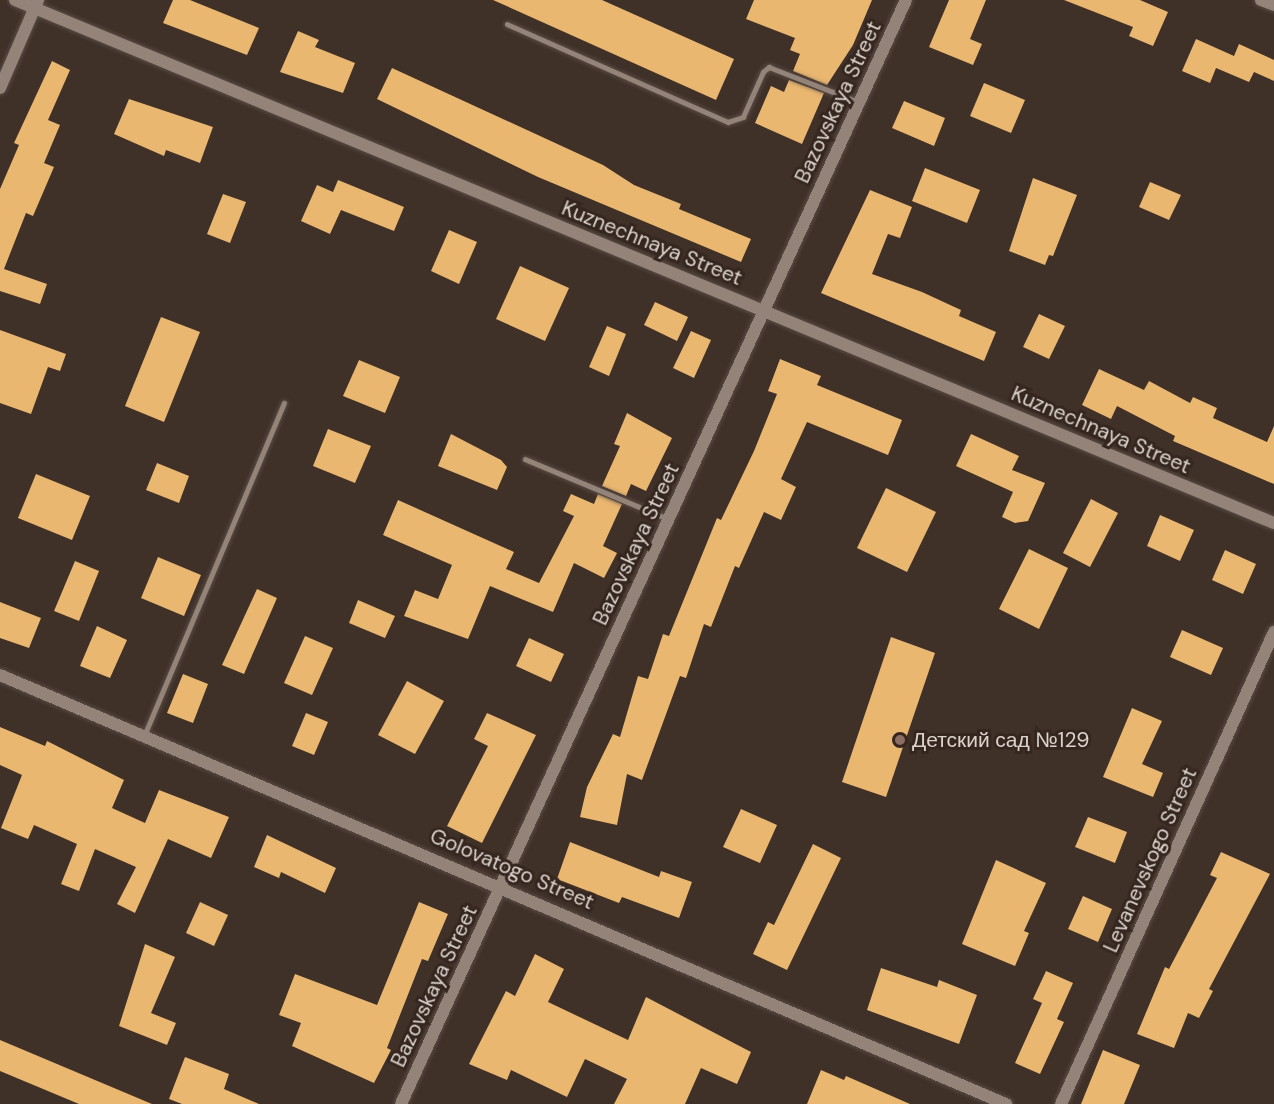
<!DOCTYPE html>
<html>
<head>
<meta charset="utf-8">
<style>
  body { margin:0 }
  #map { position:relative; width:1274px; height:1104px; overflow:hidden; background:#3f3028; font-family:"DM Sans",sans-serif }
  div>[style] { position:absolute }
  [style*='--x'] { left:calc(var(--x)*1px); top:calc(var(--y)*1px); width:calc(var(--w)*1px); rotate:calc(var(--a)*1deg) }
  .building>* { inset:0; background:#eab771 }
  .roads { filter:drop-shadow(0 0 2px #594c45) drop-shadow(0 0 2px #594c45) }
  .lane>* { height:4.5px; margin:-2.25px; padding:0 2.25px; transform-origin:2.25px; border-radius:2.25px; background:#948379 }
  .secondary>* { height:12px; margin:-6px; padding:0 6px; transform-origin:6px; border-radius:6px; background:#948379 }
  .dots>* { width:16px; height:16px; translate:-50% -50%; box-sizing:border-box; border:3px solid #35271f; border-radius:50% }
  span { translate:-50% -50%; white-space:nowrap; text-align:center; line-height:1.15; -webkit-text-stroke:6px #35271f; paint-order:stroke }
  .street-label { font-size:21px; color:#dbd2cc }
  .poi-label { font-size:21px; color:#dbd2cc }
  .left { translate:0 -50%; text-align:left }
</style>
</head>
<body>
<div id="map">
  <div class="building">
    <i style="clip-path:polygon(173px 0,190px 0,259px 28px,247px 55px,163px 23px)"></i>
    <i style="clip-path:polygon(493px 0,602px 0,734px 59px,716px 100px)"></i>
    <i style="clip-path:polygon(754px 0,872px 0,853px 45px,827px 85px,793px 71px,800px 54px,790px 50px,795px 38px,746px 19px)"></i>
    <i style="clip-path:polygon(949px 0,986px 0,970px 39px,982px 44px,973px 65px,929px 47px)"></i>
    <i style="clip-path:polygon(1064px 0,1140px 0,1168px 12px,1153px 46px,1129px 36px,1133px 27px)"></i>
    <i style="clip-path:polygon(298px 31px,319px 40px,315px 47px,355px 63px,343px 93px,280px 72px)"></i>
    <i style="clip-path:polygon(1196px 39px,1234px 56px,1239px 44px,1274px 60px,1274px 81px,1254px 72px,1249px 82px,1216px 68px,1210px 83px,1182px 71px)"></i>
    <i style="clip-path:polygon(52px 61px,70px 70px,48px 120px,60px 125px,44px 163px,54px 167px,33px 216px,26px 213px,4px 269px,47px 284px,40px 304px,0 291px,0 189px,19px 145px,14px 143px)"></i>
    <i style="clip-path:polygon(392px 68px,603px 165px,634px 185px,681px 204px,679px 209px,751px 239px,741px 262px,538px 177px,377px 99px)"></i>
    <i style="clip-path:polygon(789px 80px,824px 93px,802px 144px,755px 123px,771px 86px,784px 92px)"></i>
    <i style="clip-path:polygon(984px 83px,1025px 100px,1011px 133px,970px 116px)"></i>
    <i style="clip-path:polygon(129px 99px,213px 127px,200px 163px,166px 150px,164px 156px,114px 134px)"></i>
    <i style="clip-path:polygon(904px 101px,945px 118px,934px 146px,892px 128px)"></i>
    <i style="clip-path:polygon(925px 168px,980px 190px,967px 223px,912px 201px)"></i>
    <i style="clip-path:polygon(1033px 178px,1077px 195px,1053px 256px,1049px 255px,1045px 265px,1009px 251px)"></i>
    <i style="clip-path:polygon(338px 180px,404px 207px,394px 231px,341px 210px,330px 234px,301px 221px,317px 185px,333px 192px)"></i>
    <i style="clip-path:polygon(1150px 182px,1181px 195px,1169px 220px,1139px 207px)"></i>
    <i style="clip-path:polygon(870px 190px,912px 207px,900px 238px,888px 234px,872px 274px,922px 292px,961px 310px,959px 316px,996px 332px,984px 361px,821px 293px)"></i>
    <i style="clip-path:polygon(223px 194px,246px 202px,230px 243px,207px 234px)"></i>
    <i style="clip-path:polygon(449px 230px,477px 242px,459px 284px,431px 271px)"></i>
    <i style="clip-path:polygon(520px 266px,569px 288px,545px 341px,496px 319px)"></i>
    <i style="clip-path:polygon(655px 302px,688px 317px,677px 341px,644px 325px)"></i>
    <i style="clip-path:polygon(1039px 314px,1065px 326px,1049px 359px,1023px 347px)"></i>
    <i style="clip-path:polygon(161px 317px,200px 332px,164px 422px,125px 406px)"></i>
    <i style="clip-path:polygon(607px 326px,626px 334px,609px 376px,589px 367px)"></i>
    <i style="clip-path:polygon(0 330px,66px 354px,60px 371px,48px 367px,31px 414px,0 403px)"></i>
    <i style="clip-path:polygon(691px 331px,711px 340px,694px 378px,673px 368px)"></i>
    <i style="clip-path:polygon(780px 359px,821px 376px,817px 385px,902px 420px,888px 455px,807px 422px,781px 479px,796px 487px,781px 520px,764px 512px,739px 568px,735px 566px,711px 627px,704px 624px,686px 678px,680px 676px,642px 780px,627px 774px,617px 825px,580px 817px,587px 787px,613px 734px,620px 737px,638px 676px,648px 679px,663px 634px,669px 636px,717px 518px,721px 520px,754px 451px,777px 394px,768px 391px)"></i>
    <i style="clip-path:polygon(359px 360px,400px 377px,385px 413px,343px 396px)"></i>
    <i style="clip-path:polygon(1099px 369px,1144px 390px,1149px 381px,1190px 403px,1193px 397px,1217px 408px,1213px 418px,1267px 442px,1274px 426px,1274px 484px,1173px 441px,1175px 436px,1117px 406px,1111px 419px,1082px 405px)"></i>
    <i style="clip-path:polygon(627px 413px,672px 438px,646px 491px,631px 484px,626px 496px,602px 486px,620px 446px,614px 444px)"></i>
    <i style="clip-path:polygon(328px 429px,371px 446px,355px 483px,313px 466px)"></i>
    <i style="clip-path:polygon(451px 434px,501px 460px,507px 467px,497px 490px,438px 466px)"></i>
    <i style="clip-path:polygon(971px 434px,1019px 456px,1012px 470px,1045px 483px,1028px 521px,1015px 523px,1002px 517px,1013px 492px,956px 466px)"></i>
    <i style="clip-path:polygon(157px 463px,189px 476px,179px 503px,146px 490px)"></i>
    <i style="clip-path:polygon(36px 474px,90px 496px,72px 540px,18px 518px)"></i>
    <i style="clip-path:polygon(886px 488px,936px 512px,907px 572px,857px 548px)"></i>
    <i style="clip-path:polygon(571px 494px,594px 504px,598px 494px,622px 504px,603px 546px,617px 553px,604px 578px,574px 563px,553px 612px,490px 586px,468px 639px,404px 616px,415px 590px,438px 599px,452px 565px,383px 535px,398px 500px,514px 552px,506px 569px,539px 583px,574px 516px,563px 511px)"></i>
    <i style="clip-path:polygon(1091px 499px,1118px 513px,1090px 567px,1063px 553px)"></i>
    <i style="clip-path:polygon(1160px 515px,1194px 530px,1180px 561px,1147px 546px)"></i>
    <i style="clip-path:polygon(1029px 549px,1068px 568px,1039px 629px,999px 609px)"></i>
    <i style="clip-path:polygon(1225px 550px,1256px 564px,1243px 594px,1212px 580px)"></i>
    <i style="clip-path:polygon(158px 557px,201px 575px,184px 616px,141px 598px)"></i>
    <i style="clip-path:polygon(75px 561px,99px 571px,79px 621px,54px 611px)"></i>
    <i style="clip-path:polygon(257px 589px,277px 598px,244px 674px,222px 665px)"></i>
    <i style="clip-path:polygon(358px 600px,395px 616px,385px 638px,349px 623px)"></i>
    <i style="clip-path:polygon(0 602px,41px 618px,29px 648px,0 638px)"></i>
    <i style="clip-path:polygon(97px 626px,127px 640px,110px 678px,80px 666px)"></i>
    <i style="clip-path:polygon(1182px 630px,1223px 648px,1211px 675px,1170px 657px)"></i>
    <i style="clip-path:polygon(305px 636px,333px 648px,312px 695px,284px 683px)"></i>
    <i style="clip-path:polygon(891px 637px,935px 653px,886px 797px,842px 782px)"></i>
    <i style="clip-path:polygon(529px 638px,564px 654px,551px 682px,516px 666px)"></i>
    <i style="clip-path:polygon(183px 674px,208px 684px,193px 723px,167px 713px)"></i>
    <i style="clip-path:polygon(407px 681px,444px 701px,415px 754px,378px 735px)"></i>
    <i style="clip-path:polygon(1132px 708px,1162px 721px,1142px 764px,1163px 773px,1153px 797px,1103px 777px)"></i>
    <i style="clip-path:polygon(306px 713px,328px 722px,314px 755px,292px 746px)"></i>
    <i style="clip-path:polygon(487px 713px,536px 735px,482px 843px,447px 826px,488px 746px,474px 739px)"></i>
    <i style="clip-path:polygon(0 727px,45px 746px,47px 741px,124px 780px,112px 808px,145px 823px,159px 790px,229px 817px,211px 858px,168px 839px,135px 913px,117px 904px,136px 867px,95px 849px,79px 891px,61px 884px,77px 844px,34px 825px,28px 839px,1px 828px,22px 775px,0 765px)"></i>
    <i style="clip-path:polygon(741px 809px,777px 825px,760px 863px,723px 847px)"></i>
    <i style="clip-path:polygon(1088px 817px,1127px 832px,1115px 863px,1075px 847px)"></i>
    <i style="clip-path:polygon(267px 835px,336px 868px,325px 893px,281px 872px,279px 878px,254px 867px)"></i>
    <i style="clip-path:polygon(570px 842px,659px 877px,661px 871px,692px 882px,679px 918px,622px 897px,619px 903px,557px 879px)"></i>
    <i style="clip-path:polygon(813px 844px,841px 858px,787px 970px,753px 954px,768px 922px,774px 925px)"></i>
    <i style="clip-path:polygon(1221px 852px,1270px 874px,1209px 989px,1213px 991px,1199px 1018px,1188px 1013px,1174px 1048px,1137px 1034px,1165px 967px,1169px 969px,1217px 878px,1210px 875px)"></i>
    <i style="clip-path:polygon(996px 860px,1046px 883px,1024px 931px,1029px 933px,1015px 966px,962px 944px)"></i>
    <i style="clip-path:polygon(1083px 896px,1112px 909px,1098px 942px,1068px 929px)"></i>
    <i style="clip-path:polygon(200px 902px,228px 915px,214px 946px,186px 933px)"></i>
    <i style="clip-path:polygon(419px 902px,448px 914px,428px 961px,422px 959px,387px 1048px,391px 1050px,374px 1083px,292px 1046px,301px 1023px,279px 1015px,295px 974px,377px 1005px)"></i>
    <i style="clip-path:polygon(145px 944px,175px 957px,151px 1013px,176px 1023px,167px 1045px,119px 1026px)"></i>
    <i style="clip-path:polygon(535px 954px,564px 969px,548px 1002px,628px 1040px,646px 997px,751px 1052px,737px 1084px,701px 1068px,685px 1104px,614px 1104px,627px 1079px,585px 1059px,567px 1097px,511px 1070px,507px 1080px,469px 1064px,506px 991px,515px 996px)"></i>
    <i style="clip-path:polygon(881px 968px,937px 987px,939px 980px,977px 995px,959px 1044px,867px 1010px)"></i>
    <i style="clip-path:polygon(1046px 971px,1073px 983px,1057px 1019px,1064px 1022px,1040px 1074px,1015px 1063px,1042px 1003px,1033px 999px)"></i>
    <i style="clip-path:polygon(0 1040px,152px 1104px,79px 1104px,0 1071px)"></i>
    <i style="clip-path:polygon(1103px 1050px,1140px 1065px,1124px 1104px,1081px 1104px)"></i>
    <i style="clip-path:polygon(185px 1057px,229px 1074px,224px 1089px,259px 1104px,182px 1104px,169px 1099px)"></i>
    <i style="clip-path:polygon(821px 1070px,844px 1080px,846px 1076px,910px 1104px,807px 1104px)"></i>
  </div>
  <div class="roads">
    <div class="lane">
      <i style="--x:507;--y:24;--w:242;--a:23.9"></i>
      <i style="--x:728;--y:122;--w:16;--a:-18"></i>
      <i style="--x:743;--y:117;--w:49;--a:-66"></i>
      <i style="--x:763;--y:72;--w:8;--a:-40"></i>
      <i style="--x:769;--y:67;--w:97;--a:21.3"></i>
      <i style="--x:525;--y:459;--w:153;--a:22.7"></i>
      <i style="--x:144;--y:736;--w:361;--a:-67.2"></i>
    </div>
    <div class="secondary">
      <i style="--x:15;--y:0;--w:1363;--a:22.56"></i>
      <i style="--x:1261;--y:0;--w:14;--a:21"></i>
      <i style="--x:0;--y:88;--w:96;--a:-66.6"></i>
      <i style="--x:0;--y:675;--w:1094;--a:23.1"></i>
      <i style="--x:401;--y:1104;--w:1214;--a:-65.42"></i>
      <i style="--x:1061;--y:1104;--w:518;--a:-65.71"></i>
    </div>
  </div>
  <div class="dots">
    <i style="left:900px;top:740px;background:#8d6e63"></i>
  </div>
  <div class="street-label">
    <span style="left:838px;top:102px;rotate:-65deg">Bazovskaya Street</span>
    <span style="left:652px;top:243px;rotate:22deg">Kuznechnaya Street</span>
    <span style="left:1101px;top:430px;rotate:23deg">Kuznechnaya Street</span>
    <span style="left:636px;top:544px;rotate:-65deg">Bazovskaya Street</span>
    <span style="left:1150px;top:860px;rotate:-66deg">Levanevskogo Street</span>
    <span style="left:512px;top:869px;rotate:23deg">Golovatogo Street</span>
    <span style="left:434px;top:986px;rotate:-65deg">Bazovskaya Street</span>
  </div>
  <div class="poi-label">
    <span class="left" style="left:912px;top:740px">Детский сад №129</span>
  </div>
</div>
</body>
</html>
